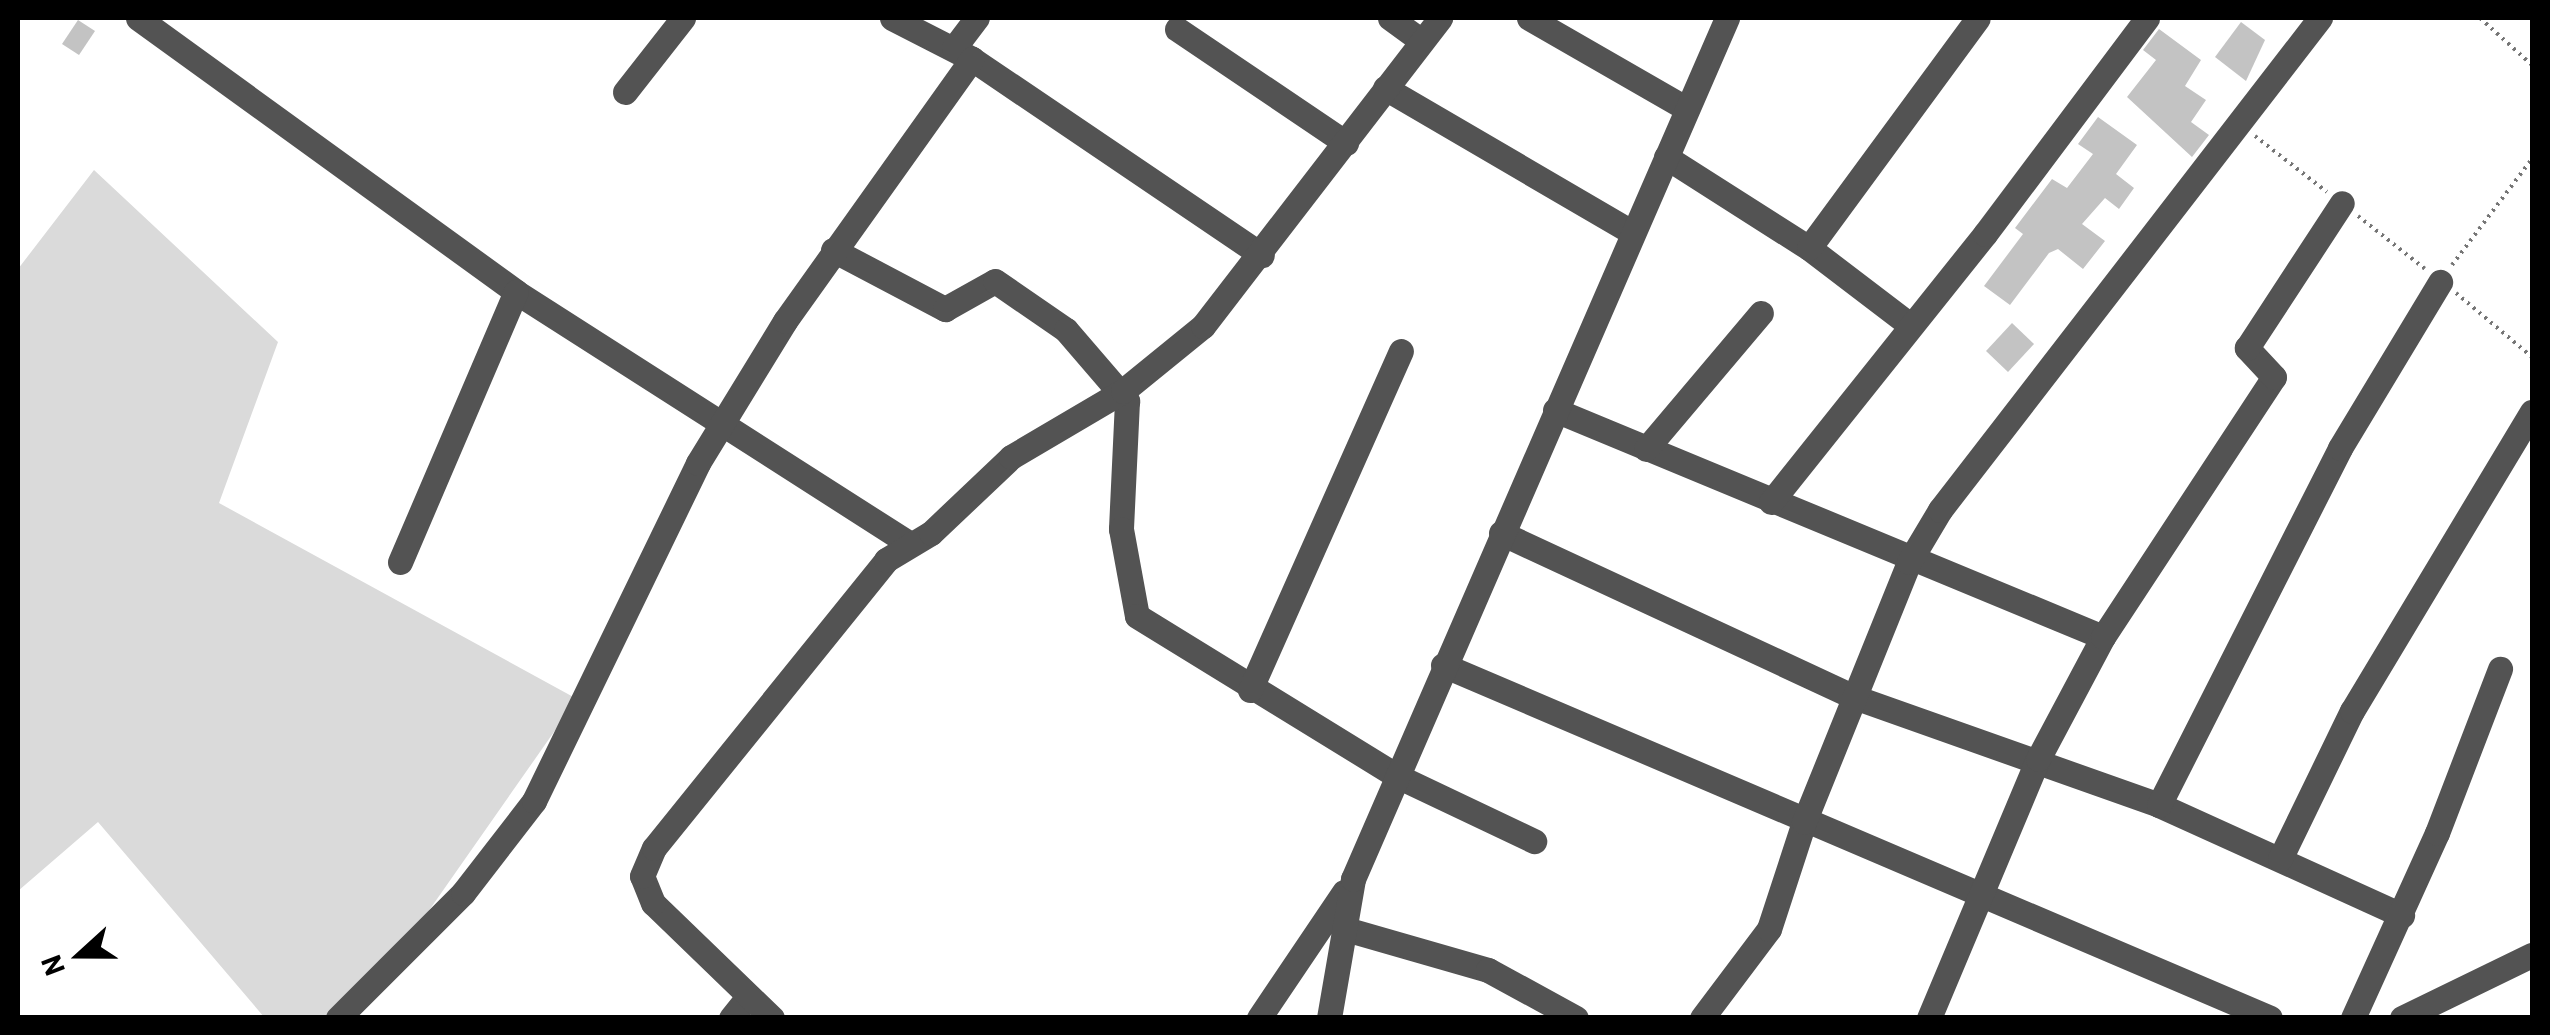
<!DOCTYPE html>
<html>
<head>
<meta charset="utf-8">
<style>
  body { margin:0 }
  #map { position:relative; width:2550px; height:1035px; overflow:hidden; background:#fff; font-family:Barlow,sans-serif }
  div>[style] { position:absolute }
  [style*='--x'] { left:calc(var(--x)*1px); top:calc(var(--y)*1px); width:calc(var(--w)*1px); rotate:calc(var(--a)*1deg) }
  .green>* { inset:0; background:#dadada }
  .building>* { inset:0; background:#c3c3c3 }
  .path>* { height:4px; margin-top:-2px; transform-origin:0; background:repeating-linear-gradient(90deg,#757575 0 2.5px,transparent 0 7.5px) }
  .minor>* { height:25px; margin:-12.5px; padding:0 12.5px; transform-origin:12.5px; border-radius:12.5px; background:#535353 }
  span { translate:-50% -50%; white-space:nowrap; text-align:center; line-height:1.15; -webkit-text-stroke:10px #fff; paint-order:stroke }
  .frame { position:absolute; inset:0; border:20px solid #000; pointer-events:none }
  .north { position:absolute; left:30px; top:905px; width:100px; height:100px; -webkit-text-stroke:8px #fff; paint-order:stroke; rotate:249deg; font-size:28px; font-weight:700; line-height:40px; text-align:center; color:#000 }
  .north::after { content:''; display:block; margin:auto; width:35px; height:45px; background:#000; clip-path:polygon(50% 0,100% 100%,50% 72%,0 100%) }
</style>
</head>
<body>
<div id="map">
  <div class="green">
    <i style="clip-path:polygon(94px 170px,278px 342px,219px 503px,577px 699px,423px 919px,335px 1017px,264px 1017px,98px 822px,18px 891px,18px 269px)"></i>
  </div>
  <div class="building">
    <i style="clip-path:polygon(78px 20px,95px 31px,79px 55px,62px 44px)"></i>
    <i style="clip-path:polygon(2241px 22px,2265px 40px,2246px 81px,2215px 57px)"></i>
    <i style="clip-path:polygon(2159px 29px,2201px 60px,2185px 86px,2206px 100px,2191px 122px,2209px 135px,2192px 157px,2127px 97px,2156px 60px,2143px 50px)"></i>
    <i style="clip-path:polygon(2098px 117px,2137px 145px,2116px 174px,2134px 188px,2119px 209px,2105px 198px,2082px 224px,2105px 241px,2083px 269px,2058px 249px,2049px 253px,2010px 305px,1984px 286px,2023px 234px,2015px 228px,2052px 179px,2067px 188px,2093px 154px,2078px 144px)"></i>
    <i style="clip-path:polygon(2012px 323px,2034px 344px,2008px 372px,1986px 351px)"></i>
  </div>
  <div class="path">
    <i style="--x:2480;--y:18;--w:70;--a:42.1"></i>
    <i style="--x:2255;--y:136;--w:91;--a:37.9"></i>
    <i style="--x:2358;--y:216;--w:85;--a:38.3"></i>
    <i style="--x:2452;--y:265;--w:133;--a:-53"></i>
    <i style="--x:2456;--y:293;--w:99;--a:40.1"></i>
  </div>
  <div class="minor">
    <i style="--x:138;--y:18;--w:467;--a:35.9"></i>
    <i style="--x:516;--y:292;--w:468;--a:32.6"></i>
    <i style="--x:892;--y:18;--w:90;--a:27.1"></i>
    <i style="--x:972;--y:59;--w:350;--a:34.1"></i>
    <i style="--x:1390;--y:18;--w:39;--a:36"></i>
    <i style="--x:1529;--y:18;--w:182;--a:29.9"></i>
    <i style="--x:1177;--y:29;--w:204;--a:34"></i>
    <i style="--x:954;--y:48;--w:38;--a:-53"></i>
    <i style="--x:1385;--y:88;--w:287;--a:30.3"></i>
    <i style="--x:625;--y:92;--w:94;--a:-51.9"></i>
    <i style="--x:1666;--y:157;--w:169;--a:32.5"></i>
    <i style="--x:1809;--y:248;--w:127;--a:37.3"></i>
    <i style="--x:1809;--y:248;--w:285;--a:-53.7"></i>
    <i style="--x:833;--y:250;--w:127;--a:27.8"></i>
    <i style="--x:945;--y:309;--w:57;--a:-29.2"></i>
    <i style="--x:995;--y:281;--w:86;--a:34.6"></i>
    <i style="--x:1066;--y:330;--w:94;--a:49.3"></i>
    <i style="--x:1127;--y:401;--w:128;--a:92.7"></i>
    <i style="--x:1121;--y:529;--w:88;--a:79.6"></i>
    <i style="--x:1137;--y:616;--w:305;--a:31.6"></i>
    <i style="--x:1397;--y:776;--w:152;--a:25.4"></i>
    <i style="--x:1555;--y:410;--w:593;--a:22.5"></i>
    <i style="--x:1646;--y:449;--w:178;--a:-49.8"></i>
    <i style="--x:1771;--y:502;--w:343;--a:-51.4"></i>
    <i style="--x:1985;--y:234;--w:270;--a:-53.1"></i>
    <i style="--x:1501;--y:533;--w:392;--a:24.9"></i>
    <i style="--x:1857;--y:698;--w:320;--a:19.5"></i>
    <i style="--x:2159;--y:805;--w:267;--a:24.4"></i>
    <i style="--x:400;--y:562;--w:294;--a:-66.8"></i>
    <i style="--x:1443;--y:665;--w:899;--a:23.11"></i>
    <i style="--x:1250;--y:690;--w:371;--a:-66"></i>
    <i style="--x:2159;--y:805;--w:400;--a:-63.1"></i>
    <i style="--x:2340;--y:448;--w:194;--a:-58.9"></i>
    <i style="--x:2280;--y:859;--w:165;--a:-64.1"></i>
    <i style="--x:2352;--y:711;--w:349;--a:-59"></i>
    <i style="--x:1342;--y:928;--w:152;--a:16"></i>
    <i style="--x:1488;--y:970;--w:100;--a:28.6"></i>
    <i style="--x:338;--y:1018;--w:177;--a:-45"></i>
    <i style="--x:463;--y:893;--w:116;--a:-52.3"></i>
    <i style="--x:534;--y:801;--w:376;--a:-64.1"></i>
    <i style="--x:698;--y:463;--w:167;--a:-58.5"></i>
    <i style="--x:785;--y:321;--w:322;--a:-54.5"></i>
    <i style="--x:731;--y:1018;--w:28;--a:-51"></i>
    <i style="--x:772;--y:1018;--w:165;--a:-136"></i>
    <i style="--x:653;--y:903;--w:29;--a:-112"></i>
    <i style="--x:642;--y:876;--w:30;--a:-67"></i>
    <i style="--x:654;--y:848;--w:370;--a:-51.1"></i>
    <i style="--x:886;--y:560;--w:52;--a:-31"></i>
    <i style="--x:931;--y:533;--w:110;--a:-43.5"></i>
    <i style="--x:1011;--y:457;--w:130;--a:-30.5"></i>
    <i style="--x:1123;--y:391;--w:103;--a:-39.1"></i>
    <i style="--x:1203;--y:326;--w:389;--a:-52.4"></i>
    <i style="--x:1259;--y:1018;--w:152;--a:-56"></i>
    <i style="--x:1329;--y:1018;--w:141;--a:-80.2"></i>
    <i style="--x:1353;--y:879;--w:939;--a:-66.52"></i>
    <i style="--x:1702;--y:1018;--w:111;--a:-53"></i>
    <i style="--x:1769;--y:929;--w:113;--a:-71.9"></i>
    <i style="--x:1804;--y:822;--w:280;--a:-68"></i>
    <i style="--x:1909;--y:562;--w:61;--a:-59.2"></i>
    <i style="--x:1940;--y:510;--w:622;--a:-52.32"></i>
    <i style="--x:1929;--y:1018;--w:281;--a:-67.2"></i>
    <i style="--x:2038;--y:759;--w:138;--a:-62"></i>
    <i style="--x:2103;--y:637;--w:311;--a:-56.7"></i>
    <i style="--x:2274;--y:377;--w:40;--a:-133"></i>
    <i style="--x:2247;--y:348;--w:173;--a:-56.8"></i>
    <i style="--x:2353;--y:1018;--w:203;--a:-65.6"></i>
    <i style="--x:2437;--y:833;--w:176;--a:-69"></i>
    <i style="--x:2402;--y:1018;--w:144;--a:-25.9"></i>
  </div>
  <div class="frame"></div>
  <div class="north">N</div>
</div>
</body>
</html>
